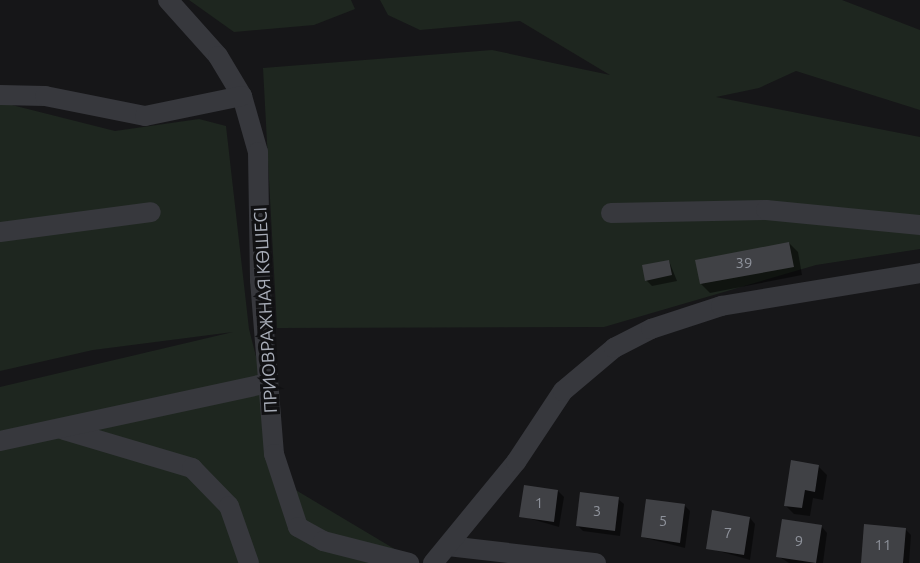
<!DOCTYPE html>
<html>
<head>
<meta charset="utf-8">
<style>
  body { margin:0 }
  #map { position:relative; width:920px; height:563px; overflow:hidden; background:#161618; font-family:Ubuntu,sans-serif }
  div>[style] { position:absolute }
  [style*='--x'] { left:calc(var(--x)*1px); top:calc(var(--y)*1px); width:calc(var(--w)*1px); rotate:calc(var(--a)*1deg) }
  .green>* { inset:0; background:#1e261f }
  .shadow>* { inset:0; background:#0007 }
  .building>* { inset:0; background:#404145 }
  .minor>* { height:20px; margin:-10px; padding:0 10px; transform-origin:10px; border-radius:10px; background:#37383d }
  span { translate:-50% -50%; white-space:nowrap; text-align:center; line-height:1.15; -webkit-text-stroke:6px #111113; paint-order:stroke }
  .number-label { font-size:15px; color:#8e929b }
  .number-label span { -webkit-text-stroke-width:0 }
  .street-label { font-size:18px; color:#a8adb8 }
</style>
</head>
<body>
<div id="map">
  <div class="green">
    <i style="clip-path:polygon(189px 0,351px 0,355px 9px,314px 25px,234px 32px)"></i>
    <i style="clip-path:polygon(380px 0,842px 0,920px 30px,920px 110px,796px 71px,759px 88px,716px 97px,920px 137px,920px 249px,816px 265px,604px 327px,277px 328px,263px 68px,492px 50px,610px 75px,520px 21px,420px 30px,388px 15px)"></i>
    <i style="clip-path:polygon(0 102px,115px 131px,199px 119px,226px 126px,249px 329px,289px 486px,418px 563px,0 563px,0 387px,233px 332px,93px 350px,0 371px)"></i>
  </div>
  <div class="shadow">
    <i style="clip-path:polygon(789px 243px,798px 252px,802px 275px,710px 293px,701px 284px)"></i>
    <i style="clip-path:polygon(669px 261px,677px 281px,652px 286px,646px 280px)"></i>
    <i style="clip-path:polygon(818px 466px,827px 475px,823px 500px,813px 498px,810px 516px,794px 514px,785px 505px)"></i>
    <i style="clip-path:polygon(558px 491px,564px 497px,559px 527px,521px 516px)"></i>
    <i style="clip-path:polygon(618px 499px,624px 504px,620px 536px,583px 531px,577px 525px)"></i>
    <i style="clip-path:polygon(684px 505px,690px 511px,685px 548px,642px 537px)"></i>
    <i style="clip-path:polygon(750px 518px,755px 524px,750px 560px,708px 548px)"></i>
    <i style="clip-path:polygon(822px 527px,827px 533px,823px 563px,789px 563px,778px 556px)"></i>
    <i style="clip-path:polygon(905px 529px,911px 535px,909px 563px,862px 563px)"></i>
  </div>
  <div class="building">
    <i style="clip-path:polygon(789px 242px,794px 267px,700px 284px,695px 260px)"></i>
    <i style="clip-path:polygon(669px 260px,672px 275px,645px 281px,642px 265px)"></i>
    <i style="clip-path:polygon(791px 460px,819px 465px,815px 492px,805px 490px,802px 508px,784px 506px)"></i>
    <i style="clip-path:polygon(524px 485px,558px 490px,554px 522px,519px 517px)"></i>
    <i style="clip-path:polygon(580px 492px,619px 497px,615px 531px,576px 526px)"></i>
    <i style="clip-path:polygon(646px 499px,685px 504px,680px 543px,641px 537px)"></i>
    <i style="clip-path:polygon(712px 510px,750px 517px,744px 555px,706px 549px)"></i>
    <i style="clip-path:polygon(782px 519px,822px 525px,816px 563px,776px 557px)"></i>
    <i style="clip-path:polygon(864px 524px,906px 528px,903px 563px,861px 563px)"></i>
  </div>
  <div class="minor">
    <i style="--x:168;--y:0;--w:75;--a:48.2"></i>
    <i style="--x:218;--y:56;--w:47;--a:59"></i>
    <i style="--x:242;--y:96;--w:58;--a:74.1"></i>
    <i style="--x:258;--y:152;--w:128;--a:89.1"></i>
    <i style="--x:260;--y:280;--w:175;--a:85.4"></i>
    <i style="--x:274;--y:454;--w:77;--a:71.8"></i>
    <i style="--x:298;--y:527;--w:29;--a:29"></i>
    <i style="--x:323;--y:541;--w:89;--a:14.3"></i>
    <i style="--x:0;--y:95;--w:45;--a:1.3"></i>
    <i style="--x:45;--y:96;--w:102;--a:11.3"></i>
    <i style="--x:145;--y:116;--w:99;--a:-11.7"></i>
    <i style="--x:611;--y:213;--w:155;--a:-1.1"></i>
    <i style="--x:766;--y:210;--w:155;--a:5.6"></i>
    <i style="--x:0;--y:232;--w:152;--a:-7.5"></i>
    <i style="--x:64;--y:430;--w:134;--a:16.5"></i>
    <i style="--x:192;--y:468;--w:53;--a:45.8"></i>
    <i style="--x:229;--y:506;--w:60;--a:70.7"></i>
    <i style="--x:0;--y:441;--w:274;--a:-12.2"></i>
    <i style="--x:448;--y:546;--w:149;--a:6.6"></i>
    <i style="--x:433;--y:563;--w:131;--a:-50.6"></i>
    <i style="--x:516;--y:462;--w:85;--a:-56.5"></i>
    <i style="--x:563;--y:391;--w:67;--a:-40.1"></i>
    <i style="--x:614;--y:348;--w:42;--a:-27.2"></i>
    <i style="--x:651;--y:329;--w:74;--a:-18.2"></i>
    <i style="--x:721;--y:306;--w:202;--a:-9.4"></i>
  </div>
  <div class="number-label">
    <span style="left:744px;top:263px">39</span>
    <span style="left:539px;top:503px">1</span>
    <span style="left:597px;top:511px">3</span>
    <span style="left:663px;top:521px">5</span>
    <span style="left:728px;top:533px">7</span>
    <span style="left:799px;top:541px">9</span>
    <span style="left:883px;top:545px">11</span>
  </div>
  <div class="street-label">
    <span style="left:265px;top:310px;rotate:-93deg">ПРИОВРАЖНАЯ КӨШЕСІ</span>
  </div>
</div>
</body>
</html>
